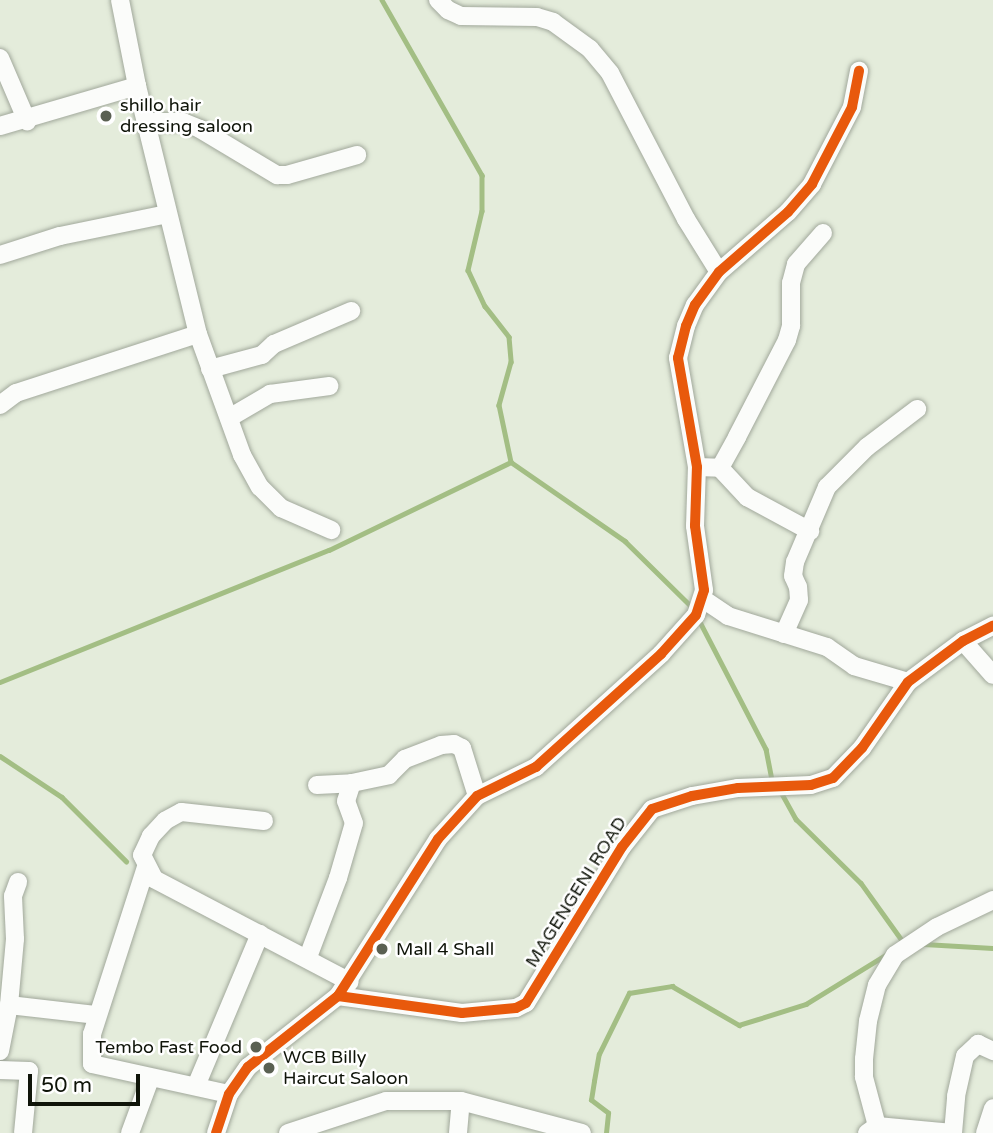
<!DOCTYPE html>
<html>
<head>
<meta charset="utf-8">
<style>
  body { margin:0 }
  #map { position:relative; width:993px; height:1133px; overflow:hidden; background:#e4ecdb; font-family:"Varela Round",sans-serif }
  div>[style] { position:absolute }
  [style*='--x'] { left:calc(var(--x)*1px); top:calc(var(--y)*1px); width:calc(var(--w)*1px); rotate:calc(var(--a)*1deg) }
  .stream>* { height:4.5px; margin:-2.25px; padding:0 2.25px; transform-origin:2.25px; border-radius:2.25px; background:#a3be84 }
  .roads { filter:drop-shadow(0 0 2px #a1a89b) drop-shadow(0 0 2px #a1a89b) }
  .minor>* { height:18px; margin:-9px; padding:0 9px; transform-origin:9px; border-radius:9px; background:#fbfcfa }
  .cycleway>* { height:10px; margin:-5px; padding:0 5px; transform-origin:5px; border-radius:5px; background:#e8590c }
  .dots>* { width:19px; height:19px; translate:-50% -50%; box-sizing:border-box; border:4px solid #fff; border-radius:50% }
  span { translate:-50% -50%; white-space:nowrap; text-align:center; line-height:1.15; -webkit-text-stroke:5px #fff; paint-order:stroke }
  .poi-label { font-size:18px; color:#0f1409 }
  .left { translate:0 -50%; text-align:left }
  .right { translate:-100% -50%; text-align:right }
  .street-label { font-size:18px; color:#0f1409 }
  .scale { position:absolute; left:28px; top:1074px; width:112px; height:32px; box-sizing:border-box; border:4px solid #0f1409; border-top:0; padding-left:9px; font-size:21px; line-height:24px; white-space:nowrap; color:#0f1409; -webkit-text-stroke:5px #fff; paint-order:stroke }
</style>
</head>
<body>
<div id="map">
  <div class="stream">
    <i style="--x:382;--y:0;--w:202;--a:60.3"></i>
    <i style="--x:482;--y:175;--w:36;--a:90"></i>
    <i style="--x:482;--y:211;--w:61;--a:103.3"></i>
    <i style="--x:468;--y:270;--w:40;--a:65"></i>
    <i style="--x:485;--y:306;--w:39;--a:52"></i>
    <i style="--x:509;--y:337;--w:25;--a:85"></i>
    <i style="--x:511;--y:362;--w:45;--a:105.6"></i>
    <i style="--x:499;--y:405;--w:58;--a:78.1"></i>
    <i style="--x:698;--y:618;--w:148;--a:62.6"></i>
    <i style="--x:766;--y:749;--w:36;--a:79"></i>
    <i style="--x:0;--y:682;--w:354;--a:-21.9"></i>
    <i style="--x:329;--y:550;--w:202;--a:-25.8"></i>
    <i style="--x:511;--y:462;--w:139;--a:34.7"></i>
    <i style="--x:625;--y:541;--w:94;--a:44.6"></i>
    <i style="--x:0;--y:756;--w:74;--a:33.5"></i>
    <i style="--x:62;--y:797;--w:91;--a:45"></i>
    <i style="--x:781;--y:792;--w:31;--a:61"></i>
    <i style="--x:796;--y:819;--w:91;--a:44.6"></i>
    <i style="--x:861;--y:883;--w:74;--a:54.4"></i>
    <i style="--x:924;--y:944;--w:69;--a:3.3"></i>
    <i style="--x:606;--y:1133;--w:20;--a:-84"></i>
    <i style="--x:608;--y:1113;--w:21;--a:-143"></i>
    <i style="--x:591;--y:1100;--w:19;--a:-81"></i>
    <i style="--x:594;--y:1081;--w:27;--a:-80"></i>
    <i style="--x:599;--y:1054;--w:68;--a:-63.8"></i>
    <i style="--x:629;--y:993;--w:44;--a:-9.2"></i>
    <i style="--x:672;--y:986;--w:78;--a:30.2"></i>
    <i style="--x:739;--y:1025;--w:70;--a:-17.4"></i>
    <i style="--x:806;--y:1004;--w:95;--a:-31.7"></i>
  </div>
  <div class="roads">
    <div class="minor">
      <i style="--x:120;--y:0;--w:88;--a:78.8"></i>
      <i style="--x:137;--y:86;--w:255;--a:76.2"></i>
      <i style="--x:198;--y:334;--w:129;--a:70"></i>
      <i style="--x:242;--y:455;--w:37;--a:61"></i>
      <i style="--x:260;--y:487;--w:30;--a:45"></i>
      <i style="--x:281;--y:508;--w:55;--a:23.7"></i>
      <i style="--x:438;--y:0;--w:14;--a:45"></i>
      <i style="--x:448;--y:10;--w:14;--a:25"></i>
      <i style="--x:461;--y:16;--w:76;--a:0.8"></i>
      <i style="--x:537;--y:17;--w:17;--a:17"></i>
      <i style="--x:553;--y:22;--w:46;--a:36.1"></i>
      <i style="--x:590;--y:49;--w:31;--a:50"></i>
      <i style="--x:610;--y:73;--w:165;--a:62.5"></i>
      <i style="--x:686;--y:219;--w:62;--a:58.1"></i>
      <i style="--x:0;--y:58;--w:69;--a:66.8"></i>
      <i style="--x:146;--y:122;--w:37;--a:0"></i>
      <i style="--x:183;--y:122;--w:18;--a:22"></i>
      <i style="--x:200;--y:129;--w:90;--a:30.9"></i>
      <i style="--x:277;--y:175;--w:10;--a:0"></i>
      <i style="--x:287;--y:175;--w:73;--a:-15.9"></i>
      <i style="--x:0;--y:126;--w:143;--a:-16.3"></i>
      <i style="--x:0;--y:255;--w:63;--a:-17.6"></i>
      <i style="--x:60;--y:236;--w:109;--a:-11.6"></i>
      <i style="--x:210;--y:369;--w:54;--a:-15.1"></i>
      <i style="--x:262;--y:355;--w:16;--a:-43"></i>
      <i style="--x:274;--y:344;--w:84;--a:-23.2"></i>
      <i style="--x:0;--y:405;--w:20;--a:-37"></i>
      <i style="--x:16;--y:393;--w:191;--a:-18"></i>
      <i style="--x:229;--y:418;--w:48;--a:-30.3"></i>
      <i style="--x:270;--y:394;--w:60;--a:-7.7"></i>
      <i style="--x:697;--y:467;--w:23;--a:2"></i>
      <i style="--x:720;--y:468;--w:35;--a:-61"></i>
      <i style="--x:737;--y:437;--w:109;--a:-62.7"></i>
      <i style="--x:787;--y:340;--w:15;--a:-74"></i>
      <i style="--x:791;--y:326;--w:43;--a:-90"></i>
      <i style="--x:791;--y:283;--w:20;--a:-75"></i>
      <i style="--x:796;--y:264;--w:41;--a:-48.9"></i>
      <i style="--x:720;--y:468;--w:40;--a:47"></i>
      <i style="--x:747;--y:497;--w:72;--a:28.4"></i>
      <i style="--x:703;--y:599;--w:30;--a:34"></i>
      <i style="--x:728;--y:616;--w:104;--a:17.4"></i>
      <i style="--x:827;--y:647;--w:33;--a:35"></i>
      <i style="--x:854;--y:666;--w:56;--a:16.5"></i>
      <i style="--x:784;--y:634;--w:37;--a:-66"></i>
      <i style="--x:799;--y:600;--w:13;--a:-94"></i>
      <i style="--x:798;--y:587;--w:12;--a:-114"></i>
      <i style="--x:793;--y:576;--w:14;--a:-82"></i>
      <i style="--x:795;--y:562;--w:82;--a:-66.9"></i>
      <i style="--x:827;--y:487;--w:57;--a:-45"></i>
      <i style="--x:867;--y:447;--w:63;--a:-37.2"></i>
      <i style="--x:963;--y:641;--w:45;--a:48.6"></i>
      <i style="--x:317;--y:785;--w:35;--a:-3"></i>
      <i style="--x:352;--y:783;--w:38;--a:-12"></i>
      <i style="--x:389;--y:775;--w:23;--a:-45"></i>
      <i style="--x:405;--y:759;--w:39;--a:-21"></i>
      <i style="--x:441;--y:745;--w:13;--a:-4"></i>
      <i style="--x:454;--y:744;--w:9;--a:27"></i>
      <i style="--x:462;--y:748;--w:50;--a:72.6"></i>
      <i style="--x:264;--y:821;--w:83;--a:-173.8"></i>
      <i style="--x:181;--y:812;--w:18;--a:151"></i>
      <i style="--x:165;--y:821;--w:21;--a:133"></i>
      <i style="--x:151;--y:836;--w:21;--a:115"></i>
      <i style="--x:142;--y:855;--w:27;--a:63"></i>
      <i style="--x:154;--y:879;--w:221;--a:27.7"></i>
      <i style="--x:146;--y:867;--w:176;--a:107.9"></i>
      <i style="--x:92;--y:1034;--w:30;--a:90"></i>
      <i style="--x:92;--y:1064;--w:140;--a:12.4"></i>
      <i style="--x:308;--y:957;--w:85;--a:-69.2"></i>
      <i style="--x:338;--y:878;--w:57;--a:-73.8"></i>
      <i style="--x:354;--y:823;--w:23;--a:-110"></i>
      <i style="--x:346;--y:801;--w:19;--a:-72"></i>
      <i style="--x:338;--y:996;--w:125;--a:7.8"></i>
      <i style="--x:462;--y:1013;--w:54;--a:-5.3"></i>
      <i style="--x:516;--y:1008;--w:11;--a:-27"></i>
      <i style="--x:526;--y:1003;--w:183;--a:-58.4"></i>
      <i style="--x:622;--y:847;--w:48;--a:-51.7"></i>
      <i style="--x:652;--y:809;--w:42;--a:-18"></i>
      <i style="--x:692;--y:796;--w:47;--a:-9.9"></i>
      <i style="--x:738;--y:788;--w:73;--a:-2.4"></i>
      <i style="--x:811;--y:785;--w:23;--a:-18"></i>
      <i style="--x:833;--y:778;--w:42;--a:-46"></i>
      <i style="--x:862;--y:748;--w:80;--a:-55.1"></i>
      <i style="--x:908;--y:682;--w:69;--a:-36.7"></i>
      <i style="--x:963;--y:641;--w:34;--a:-27"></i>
      <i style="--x:9;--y:1005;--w:89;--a:6.5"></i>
      <i style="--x:0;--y:1051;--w:47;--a:-78.9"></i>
      <i style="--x:9;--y:1005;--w:66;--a:-84.8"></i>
      <i style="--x:15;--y:939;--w:43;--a:-92.7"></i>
      <i style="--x:13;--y:896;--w:15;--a:-70"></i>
      <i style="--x:0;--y:1070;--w:29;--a:2"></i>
      <i style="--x:29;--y:1071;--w:62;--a:95.5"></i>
      <i style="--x:196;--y:1086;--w:165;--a:-67.2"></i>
      <i style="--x:877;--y:1126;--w:51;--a:-104.9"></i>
      <i style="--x:864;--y:1077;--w:18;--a:-90"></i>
      <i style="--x:864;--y:1059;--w:38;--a:-84"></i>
      <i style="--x:868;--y:1021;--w:37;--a:-76"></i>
      <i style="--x:877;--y:985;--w:35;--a:-59"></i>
      <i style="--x:895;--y:955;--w:50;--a:-33.7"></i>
      <i style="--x:937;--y:927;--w:62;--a:-25.7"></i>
      <i style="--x:130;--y:1133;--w:58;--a:-69.7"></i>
      <i style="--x:216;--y:1133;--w:41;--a:-71.6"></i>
      <i style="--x:229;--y:1094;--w:33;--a:-55"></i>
      <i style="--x:248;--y:1067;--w:115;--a:-38.3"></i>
      <i style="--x:338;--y:996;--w:186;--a:-57.5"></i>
      <i style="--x:438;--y:839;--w:58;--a:-47.8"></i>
      <i style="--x:477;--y:796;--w:66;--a:-26.2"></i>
      <i style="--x:536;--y:767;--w:169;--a:-42.1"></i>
      <i style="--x:661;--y:654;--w:52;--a:-48.1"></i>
      <i style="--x:696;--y:615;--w:26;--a:-72"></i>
      <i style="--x:704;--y:590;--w:65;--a:-98"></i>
      <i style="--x:695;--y:526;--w:59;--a:-88.1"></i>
      <i style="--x:697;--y:467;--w:111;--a:-99.9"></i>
      <i style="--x:678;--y:358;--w:33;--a:-76"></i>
      <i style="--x:686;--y:326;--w:23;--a:-67"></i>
      <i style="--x:695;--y:305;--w:41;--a:-54"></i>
      <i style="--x:719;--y:272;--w:91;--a:-41"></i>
      <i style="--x:788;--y:212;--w:37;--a:-49"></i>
      <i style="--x:812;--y:184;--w:87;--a:-62.5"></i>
      <i style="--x:852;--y:107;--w:37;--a:-79"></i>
      <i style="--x:288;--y:1133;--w:103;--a:-18.1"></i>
      <i style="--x:386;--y:1101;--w:75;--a:0"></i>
      <i style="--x:461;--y:1101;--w:125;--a:14.8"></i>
      <i style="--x:458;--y:1133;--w:32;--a:-85"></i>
      <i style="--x:867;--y:1133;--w:12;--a:-35"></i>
      <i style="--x:877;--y:1126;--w:76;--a:5.3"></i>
      <i style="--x:953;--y:1133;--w:37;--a:-85"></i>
      <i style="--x:956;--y:1096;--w:41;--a:-77.3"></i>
      <i style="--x:965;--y:1056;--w:18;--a:-43"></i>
      <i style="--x:978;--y:1044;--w:17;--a:25"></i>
      <i style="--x:985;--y:1133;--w:26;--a:-72"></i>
    </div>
  </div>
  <div class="cycleway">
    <i style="--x:338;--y:996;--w:125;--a:7.8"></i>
    <i style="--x:462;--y:1013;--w:54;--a:-5.3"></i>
    <i style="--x:516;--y:1008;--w:11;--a:-27"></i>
    <i style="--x:526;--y:1003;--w:183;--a:-58.4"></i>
    <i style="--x:622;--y:847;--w:48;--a:-51.7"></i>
    <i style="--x:652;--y:809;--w:42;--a:-18"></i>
    <i style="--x:692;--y:796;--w:47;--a:-9.9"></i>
    <i style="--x:738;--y:788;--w:73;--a:-2.4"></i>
    <i style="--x:811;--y:785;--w:23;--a:-18"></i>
    <i style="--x:833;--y:778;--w:42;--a:-46"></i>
    <i style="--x:862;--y:748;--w:80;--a:-55.1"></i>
    <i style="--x:908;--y:682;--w:69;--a:-36.7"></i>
    <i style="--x:963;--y:641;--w:34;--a:-27"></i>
    <i style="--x:216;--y:1133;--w:41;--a:-71.6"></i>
    <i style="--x:229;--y:1094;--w:33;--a:-55"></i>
    <i style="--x:248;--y:1067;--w:115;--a:-38.3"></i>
    <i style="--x:338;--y:996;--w:186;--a:-57.5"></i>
    <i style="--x:438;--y:839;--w:58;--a:-47.8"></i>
    <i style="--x:477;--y:796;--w:66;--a:-26.2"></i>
    <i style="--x:536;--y:767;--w:169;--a:-42.1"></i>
    <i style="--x:661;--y:654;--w:52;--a:-48.1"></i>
    <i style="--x:696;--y:615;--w:26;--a:-72"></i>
    <i style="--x:704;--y:590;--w:65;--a:-98"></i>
    <i style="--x:695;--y:526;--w:59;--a:-88.1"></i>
    <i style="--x:697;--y:467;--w:111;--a:-99.9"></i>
    <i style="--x:678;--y:358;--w:33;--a:-76"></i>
    <i style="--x:686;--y:326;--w:23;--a:-67"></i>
    <i style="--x:695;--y:305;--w:41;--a:-54"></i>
    <i style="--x:719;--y:272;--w:91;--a:-41"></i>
    <i style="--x:788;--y:212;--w:37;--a:-49"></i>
    <i style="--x:812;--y:184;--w:87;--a:-62.5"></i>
    <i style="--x:852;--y:107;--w:37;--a:-79"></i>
  </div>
  <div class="dots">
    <i style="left:106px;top:116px;background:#5a6052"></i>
    <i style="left:382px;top:949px;background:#5a6052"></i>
    <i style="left:256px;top:1047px;background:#5a6052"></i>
    <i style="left:269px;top:1068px;background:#5a6052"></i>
  </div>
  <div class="poi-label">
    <span class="left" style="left:120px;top:116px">shillo hair<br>dressing saloon</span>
    <span class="left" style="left:396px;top:949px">Mall 4 Shall</span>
    <span class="right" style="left:242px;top:1047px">Tembo Fast Food</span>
    <span class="left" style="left:283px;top:1068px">WCB Billy<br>Haircut Saloon</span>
  </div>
  <div class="street-label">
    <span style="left:576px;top:892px;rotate:-58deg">MAGENGENI ROAD</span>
  </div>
  <div class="scale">50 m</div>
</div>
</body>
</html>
